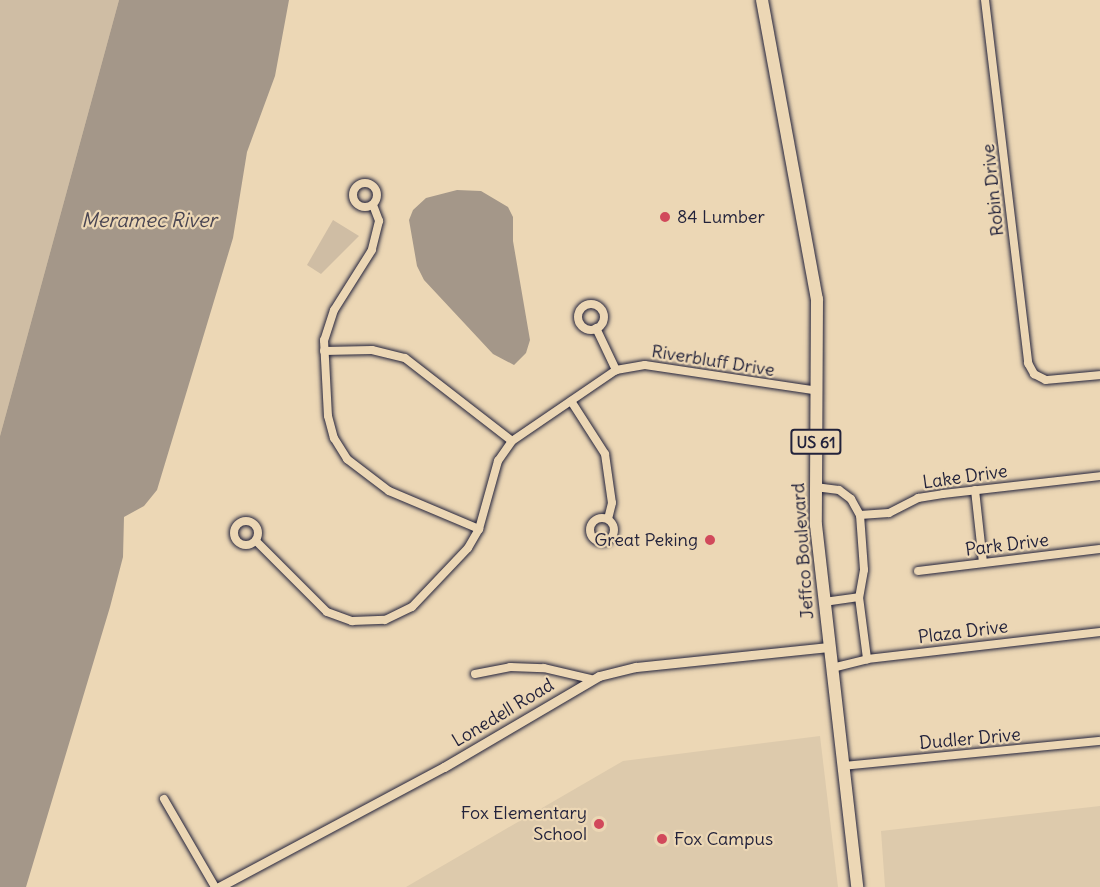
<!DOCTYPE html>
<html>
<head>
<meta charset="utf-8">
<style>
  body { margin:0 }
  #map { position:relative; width:1100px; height:887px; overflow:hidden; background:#ecd7b5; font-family:Delius,sans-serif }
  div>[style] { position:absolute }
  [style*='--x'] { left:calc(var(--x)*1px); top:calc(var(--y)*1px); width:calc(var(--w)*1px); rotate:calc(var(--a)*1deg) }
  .built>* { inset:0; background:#ddcaac }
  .green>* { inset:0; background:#cfbda4 }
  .water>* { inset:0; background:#a49789 }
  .roads { filter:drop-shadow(0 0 2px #22223b) drop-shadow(0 0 2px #22223b) }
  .minor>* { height:8px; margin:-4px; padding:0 4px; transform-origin:4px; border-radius:4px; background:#ecd7b5 }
  .minor>.ring { margin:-4px; padding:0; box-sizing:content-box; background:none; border:8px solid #ecd7b5; border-radius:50% }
  .tertiary>* { height:9px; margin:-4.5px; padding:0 4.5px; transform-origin:4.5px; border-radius:4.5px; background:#ecd7b5 }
  .primary>* { height:12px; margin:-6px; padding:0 6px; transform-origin:6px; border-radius:6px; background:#ecd7b5 }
  .dots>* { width:16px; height:16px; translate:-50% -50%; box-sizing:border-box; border:3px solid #ecd7b5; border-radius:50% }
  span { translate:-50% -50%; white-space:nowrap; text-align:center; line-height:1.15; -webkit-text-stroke:4.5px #ecd7b5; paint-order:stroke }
  .shield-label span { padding:2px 4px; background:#ecd7b5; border:2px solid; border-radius:4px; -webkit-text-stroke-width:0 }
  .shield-label { font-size:16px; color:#22223b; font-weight:700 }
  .street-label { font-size:18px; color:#22223b }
  .poi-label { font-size:18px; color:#22223b }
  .left { translate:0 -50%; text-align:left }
  .right { translate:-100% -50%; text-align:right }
  .water-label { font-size:20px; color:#494552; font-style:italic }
</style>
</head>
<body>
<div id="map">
  <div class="built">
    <i style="clip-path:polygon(820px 736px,838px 887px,406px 887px,623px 761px)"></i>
    <i style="clip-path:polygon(1100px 806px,1100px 887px,885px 887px,881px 831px)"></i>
  </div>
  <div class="green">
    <i style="clip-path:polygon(0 0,119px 0,0 436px)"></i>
    <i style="clip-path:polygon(333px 220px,359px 236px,321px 274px,307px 265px)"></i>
  </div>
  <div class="water">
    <i style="clip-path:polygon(119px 0,289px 0,275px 76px,247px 152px,233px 238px,157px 490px,144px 506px,124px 517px,123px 557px,110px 607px,26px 887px,0 887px,0 436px)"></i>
    <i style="clip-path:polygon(457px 190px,481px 191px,508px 207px,513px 217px,513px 241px,530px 340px,526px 353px,514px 365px,493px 354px,424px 280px,417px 266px,409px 220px,413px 210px,426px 198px)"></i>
  </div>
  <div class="roads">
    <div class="minor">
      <i style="--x:985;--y:0;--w:366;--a:83.2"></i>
      <i style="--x:1028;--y:363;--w:13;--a:61"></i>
      <i style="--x:1034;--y:374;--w:13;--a:27"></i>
      <i style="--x:1046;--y:380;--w:54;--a:-5.3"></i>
      <i class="ring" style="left:353px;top:183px;width:16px;height:16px"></i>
      <i style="--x:373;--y:205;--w:17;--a:69"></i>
      <i style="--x:379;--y:221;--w:30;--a:104"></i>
      <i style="--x:372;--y:250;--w:71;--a:122.3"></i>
      <i style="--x:334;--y:310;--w:32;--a:108"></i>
      <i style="--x:324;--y:340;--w:76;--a:87"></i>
      <i style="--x:328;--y:416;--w:23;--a:75"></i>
      <i style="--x:334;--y:438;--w:25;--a:58"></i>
      <i style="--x:347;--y:459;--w:53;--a:37.3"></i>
      <i style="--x:389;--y:491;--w:98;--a:22.9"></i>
      <i class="ring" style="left:578px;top:304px;width:18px;height:18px"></i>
      <i style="--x:596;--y:328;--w:47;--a:64.5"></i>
      <i style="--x:324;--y:351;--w:48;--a:-1.2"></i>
      <i style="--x:372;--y:350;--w:34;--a:14"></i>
      <i style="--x:405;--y:358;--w:135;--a:37.8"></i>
      <i style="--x:571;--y:401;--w:63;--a:57.3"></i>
      <i style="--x:605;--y:454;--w:49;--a:81.9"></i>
      <i style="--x:612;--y:503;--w:16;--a:104"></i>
      <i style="--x:815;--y:487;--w:24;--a:7"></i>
      <i style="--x:839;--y:490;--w:15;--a:37"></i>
      <i style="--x:851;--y:499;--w:18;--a:61"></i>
      <i style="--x:860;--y:515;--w:29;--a:-4"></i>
      <i style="--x:889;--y:513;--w:33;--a:-27"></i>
      <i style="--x:918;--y:498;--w:25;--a:-9"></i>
      <i style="--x:943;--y:494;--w:158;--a:-6.5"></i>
      <i style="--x:975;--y:490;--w:72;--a:83.7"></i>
      <i style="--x:860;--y:515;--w:55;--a:85.8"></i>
      <i style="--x:864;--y:570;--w:27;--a:100"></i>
      <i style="--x:859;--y:597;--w:63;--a:82.6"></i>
      <i class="ring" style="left:590px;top:518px;width:16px;height:16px"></i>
      <i class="ring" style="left:234px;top:521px;width:16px;height:16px"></i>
      <i style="--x:256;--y:541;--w:100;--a:45"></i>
      <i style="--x:327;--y:612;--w:27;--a:20"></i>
      <i style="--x:352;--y:621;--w:33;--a:-2"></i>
      <i style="--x:385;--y:620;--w:30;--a:-26"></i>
      <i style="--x:412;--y:607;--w:81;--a:-46.5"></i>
      <i style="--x:468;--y:548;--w:22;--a:-60"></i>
      <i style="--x:479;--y:529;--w:71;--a:-74.4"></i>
      <i style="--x:498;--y:461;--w:24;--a:-55"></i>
      <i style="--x:512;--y:441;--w:126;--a:-34.3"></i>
      <i style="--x:616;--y:370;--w:29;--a:-10"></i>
      <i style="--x:645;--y:365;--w:175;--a:8.5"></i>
      <i style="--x:918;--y:571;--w:183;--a:-6.9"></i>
      <i style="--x:824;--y:602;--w:35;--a:-8"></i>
      <i style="--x:832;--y:668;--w:36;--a:-14"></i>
      <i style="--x:867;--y:659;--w:235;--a:-6.6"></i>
      <i style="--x:475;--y:674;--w:36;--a:-11"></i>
      <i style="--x:510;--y:667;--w:34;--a:2"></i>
      <i style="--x:544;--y:668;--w:48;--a:13.2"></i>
      <i style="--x:843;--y:766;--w:258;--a:-5.6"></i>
      <i style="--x:164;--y:799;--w:102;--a:59.9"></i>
    </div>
    <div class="tertiary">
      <i style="--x:219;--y:887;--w:255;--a:-28.1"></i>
      <i style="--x:444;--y:767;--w:180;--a:-30.4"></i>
      <i style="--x:599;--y:676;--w:38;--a:-14"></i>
      <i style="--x:636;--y:667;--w:194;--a:-5.9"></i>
    </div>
    <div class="primary">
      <i style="--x:762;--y:0;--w:304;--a:79.6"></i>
      <i style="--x:817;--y:299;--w:226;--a:90.3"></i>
      <i style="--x:816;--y:525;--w:364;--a:83.5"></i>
    </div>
  </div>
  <div class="dots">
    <i style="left:665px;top:217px;background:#d1495b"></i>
    <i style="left:710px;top:540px;background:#d1495b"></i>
    <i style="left:599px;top:824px;background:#d1495b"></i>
    <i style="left:662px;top:839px;background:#d1495b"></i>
  </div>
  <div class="shield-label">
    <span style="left:816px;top:442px">US 61</span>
  </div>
  <div class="street-label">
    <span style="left:993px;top:190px;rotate:-96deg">Robin Drive</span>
    <span style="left:713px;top:361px;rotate:9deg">Riverbluff Drive</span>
    <span style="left:965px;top:477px;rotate:-8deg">Lake Drive</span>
    <span style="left:1007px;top:545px;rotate:-7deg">Park Drive</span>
    <span style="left:803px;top:551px;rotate:-94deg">Jeffco Boulevard</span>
    <span style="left:963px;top:632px;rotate:-7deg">Plaza Drive</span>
    <span style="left:503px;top:713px;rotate:-31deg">Lonedell Road</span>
    <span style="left:970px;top:739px;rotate:-5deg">Dudler Drive</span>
  </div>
  <div class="poi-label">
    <span class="left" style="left:677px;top:217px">84 Lumber</span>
    <span class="right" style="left:698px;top:540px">Great Peking</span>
    <span class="right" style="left:587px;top:824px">Fox Elementary<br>School</span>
    <span class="left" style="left:674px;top:839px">Fox Campus</span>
  </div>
  <div class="water-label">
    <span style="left:149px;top:219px">Meramec River</span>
  </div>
</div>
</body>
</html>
